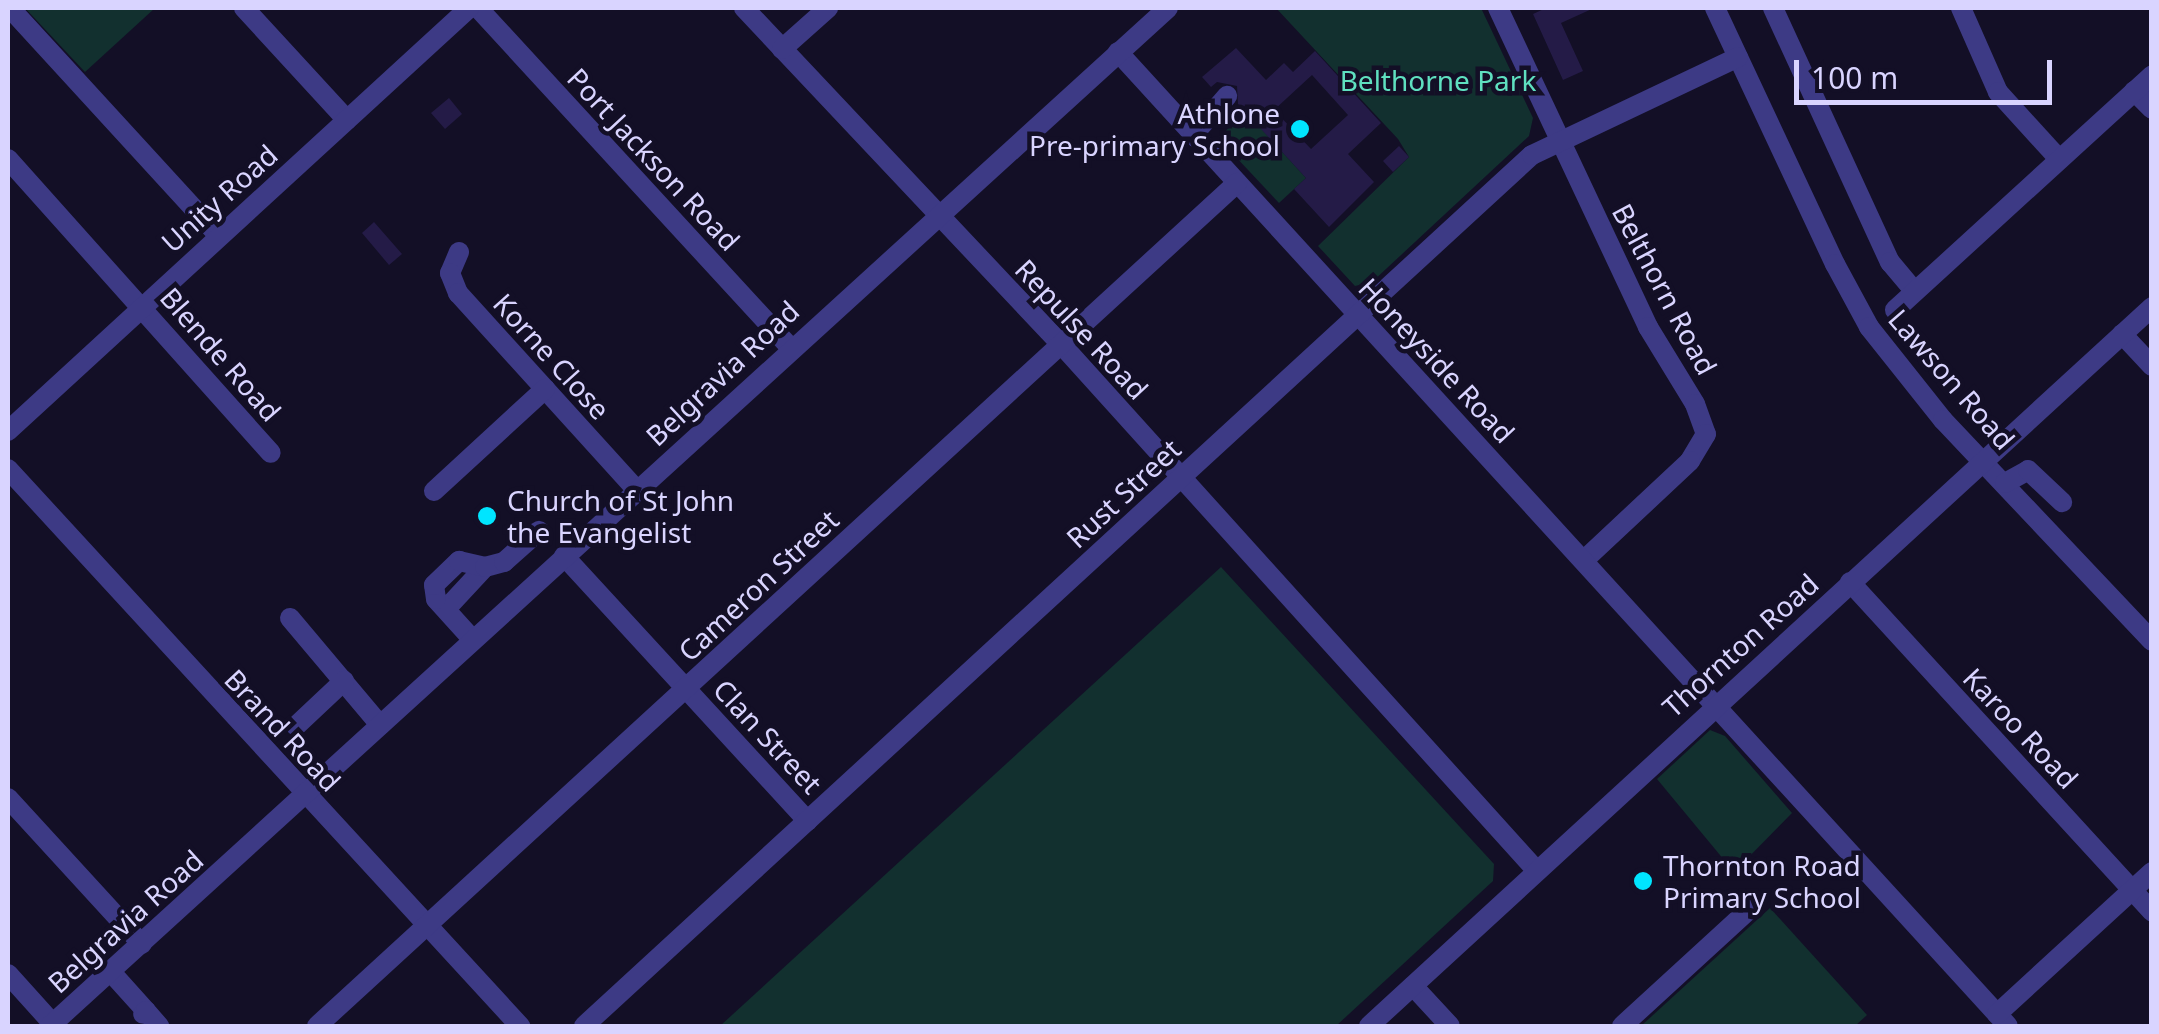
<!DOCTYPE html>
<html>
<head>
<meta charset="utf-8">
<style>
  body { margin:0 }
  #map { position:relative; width:2159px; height:1034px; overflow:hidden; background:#130f26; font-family:"Noto Sans",sans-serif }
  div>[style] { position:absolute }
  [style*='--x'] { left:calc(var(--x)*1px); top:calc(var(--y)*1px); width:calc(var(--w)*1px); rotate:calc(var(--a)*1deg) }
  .green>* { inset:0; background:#12302f }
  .building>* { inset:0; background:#241b47 }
  .minor>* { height:20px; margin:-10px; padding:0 10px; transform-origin:10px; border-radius:10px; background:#3d3a85 }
  .dots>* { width:28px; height:28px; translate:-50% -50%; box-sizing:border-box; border:5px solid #130f26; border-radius:50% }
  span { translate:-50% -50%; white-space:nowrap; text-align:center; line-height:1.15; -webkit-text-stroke:9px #130f26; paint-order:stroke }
  .park-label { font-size:28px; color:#5fe0c0 }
  .poi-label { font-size:28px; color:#d9d4ff }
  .right { translate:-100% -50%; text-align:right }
  .left { translate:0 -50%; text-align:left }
  .street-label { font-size:28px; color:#d9d4ff }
  .frame { position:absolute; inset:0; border:10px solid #d9d4ff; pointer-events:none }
  .scale { position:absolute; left:1794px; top:60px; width:258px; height:45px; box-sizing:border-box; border:5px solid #d9d4ff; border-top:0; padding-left:12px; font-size:30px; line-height:35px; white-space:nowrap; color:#d9d4ff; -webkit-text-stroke:8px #130f26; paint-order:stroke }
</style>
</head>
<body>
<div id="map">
  <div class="green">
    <i style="clip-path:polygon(25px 8px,155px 8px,85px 72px)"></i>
    <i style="clip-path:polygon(1276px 8px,1481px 8px,1533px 118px,1529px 136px,1372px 282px,1355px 286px,1318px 246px,1409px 157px,1398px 139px)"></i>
    <i style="clip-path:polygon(1246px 112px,1306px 178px,1279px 203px,1218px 138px)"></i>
    <i style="clip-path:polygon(1221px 567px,1494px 864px,1493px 881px,1336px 1026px,720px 1026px)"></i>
    <i style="clip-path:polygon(1710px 730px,1725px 736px,1792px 813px,1734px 872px,1657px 779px)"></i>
    <i style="clip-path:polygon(1770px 908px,1867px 1015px,1855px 1026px,1641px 1026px)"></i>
  </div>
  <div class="building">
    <i style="clip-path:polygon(1546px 8px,1594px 8px,1561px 23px,1583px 71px,1563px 80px,1533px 14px)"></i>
    <i style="clip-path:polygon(evenodd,1236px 48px,1266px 80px,1284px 63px,1293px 72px,1315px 51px,1381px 123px,1348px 154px,1374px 182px,1329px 227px,1294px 189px,1306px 178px,1238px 104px,1237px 86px,1217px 82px,1211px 87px,1202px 77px,1236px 48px,1312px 75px,1348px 115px,1311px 149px,1274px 110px,1312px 75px)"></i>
    <i style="clip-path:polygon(449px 98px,462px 114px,445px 129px,431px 113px)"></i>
    <i style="clip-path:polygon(1399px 146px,1409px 157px,1393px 172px,1383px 161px)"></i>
    <i style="clip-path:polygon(374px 222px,402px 254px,389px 265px,362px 233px)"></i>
  </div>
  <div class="minor">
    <i style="--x:10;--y:8;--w:309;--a:47.5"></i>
    <i style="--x:244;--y:8;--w:152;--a:47.4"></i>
    <i style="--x:478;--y:8;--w:461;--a:47.4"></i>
    <i style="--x:744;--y:8;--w:462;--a:46.7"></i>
    <i style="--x:1061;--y:344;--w:710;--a:47.91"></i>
    <i style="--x:1498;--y:8;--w:353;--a:64.8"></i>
    <i style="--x:1648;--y:327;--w:90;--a:58.6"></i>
    <i style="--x:1695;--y:404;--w:32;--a:70"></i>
    <i style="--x:1706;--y:434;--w:31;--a:121"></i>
    <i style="--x:1690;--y:461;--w:146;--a:136.9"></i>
    <i style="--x:1715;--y:8;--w:283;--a:64.9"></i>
    <i style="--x:1835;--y:264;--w:72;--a:61.6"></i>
    <i style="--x:1869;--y:327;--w:119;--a:51.5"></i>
    <i style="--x:1943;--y:420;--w:304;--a:46.6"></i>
    <i style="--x:1773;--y:8;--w:280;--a:65.3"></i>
    <i style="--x:1890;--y:262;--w:38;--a:50"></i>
    <i style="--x:1961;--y:8;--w:92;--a:66.2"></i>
    <i style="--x:1998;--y:92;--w:91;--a:47.7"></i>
    <i style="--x:782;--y:49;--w:62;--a:-41.7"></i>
    <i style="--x:1118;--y:52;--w:1319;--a:47.58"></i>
    <i style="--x:2134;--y:91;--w:25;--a:45"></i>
    <i style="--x:1193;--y:135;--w:52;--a:-48.9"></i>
    <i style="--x:8;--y:159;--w:394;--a:48.2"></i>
    <i style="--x:459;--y:252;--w:23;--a:113"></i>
    <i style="--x:450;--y:273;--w:22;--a:68"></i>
    <i style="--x:458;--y:293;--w:265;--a:47.8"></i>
    <i style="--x:1895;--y:310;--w:348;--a:-42.4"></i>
    <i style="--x:2122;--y:334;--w:44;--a:46.8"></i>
    <i style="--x:8;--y:431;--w:626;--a:-42.54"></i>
    <i style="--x:8;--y:469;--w:757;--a:47.41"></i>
    <i style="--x:2005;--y:483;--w:26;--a:-29"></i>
    <i style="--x:2028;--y:470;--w:47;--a:43.3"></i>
    <i style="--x:434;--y:491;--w:151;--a:-42.6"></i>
    <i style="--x:564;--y:556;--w:360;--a:47.4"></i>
    <i style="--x:1850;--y:582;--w:447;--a:47.5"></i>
    <i style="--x:446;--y:609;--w:57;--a:-47.1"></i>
    <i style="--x:290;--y:618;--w:140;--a:49.9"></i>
    <i style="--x:473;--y:640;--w:55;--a:-132.1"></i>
    <i style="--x:436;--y:599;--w:14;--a:-98"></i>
    <i style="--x:434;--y:585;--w:35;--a:-44"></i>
    <i style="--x:459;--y:561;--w:27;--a:13"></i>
    <i style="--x:485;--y:567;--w:20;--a:-15"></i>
    <i style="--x:504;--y:562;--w:47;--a:-41.5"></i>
    <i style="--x:296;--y:726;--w:66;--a:-43.2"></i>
    <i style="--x:8;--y:798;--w:198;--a:47.5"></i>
    <i style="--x:110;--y:971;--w:54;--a:48"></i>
    <i style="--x:146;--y:1011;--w:4;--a:135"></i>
    <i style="--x:8;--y:974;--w:67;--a:48"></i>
    <i style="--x:1413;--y:986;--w:54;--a:47.2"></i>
    <i style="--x:146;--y:1011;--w:20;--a:49"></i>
    <i style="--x:1997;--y:1014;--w:210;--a:-42.5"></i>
    <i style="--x:50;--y:1026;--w:1512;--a:-42.32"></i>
    <i style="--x:317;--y:1026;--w:1248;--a:-42.5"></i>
    <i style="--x:584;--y:1026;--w:1287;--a:-42.58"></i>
    <i style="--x:1532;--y:155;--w:228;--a:-25.4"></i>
    <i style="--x:1369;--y:1026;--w:1063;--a:-42.56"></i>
    <i style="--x:1622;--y:1026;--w:180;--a:-42.5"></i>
  </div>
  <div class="dots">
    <i style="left:1300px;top:129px;background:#00e5ff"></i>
    <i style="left:487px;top:516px;background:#00e5ff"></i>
    <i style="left:1643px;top:881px;background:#00e5ff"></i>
  </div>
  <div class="park-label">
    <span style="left:1438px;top:80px">Belthorne Park</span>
  </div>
  <div class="poi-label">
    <span class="right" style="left:1280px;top:129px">Athlone<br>Pre-primary School</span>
    <span class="left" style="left:507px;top:516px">Church of St John<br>the Evangelist</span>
    <span class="left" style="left:1663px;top:881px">Thornton Road<br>Primary School</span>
  </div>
  <div class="street-label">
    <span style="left:654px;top:159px;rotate:47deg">Port Jackson Road</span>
    <span style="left:219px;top:198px;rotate:-42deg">Unity Road</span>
    <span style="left:1665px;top:289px;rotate:62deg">Belthorn Road</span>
    <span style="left:1082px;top:329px;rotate:47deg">Repulse Road</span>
    <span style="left:221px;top:354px;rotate:49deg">Blende Road</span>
    <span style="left:552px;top:356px;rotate:48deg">Korne Close</span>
    <span style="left:1437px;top:360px;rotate:47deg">Honeyside Road</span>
    <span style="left:722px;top:373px;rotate:-43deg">Belgravia Road</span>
    <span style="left:1952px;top:379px;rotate:49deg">Lawson Road</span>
    <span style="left:1123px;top:493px;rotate:-43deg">Rust Street</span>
    <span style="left:758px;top:585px;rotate:-43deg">Cameron Street</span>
    <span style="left:1740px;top:645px;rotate:-42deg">Thornton Road</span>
    <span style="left:2021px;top:728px;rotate:47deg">Karoo Road</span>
    <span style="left:283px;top:730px;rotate:47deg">Brand Road</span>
    <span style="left:768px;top:736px;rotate:47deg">Clan Street</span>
    <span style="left:125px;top:921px;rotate:-42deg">Belgravia Road</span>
  </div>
  <div class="frame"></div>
  <div class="scale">100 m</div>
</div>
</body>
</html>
